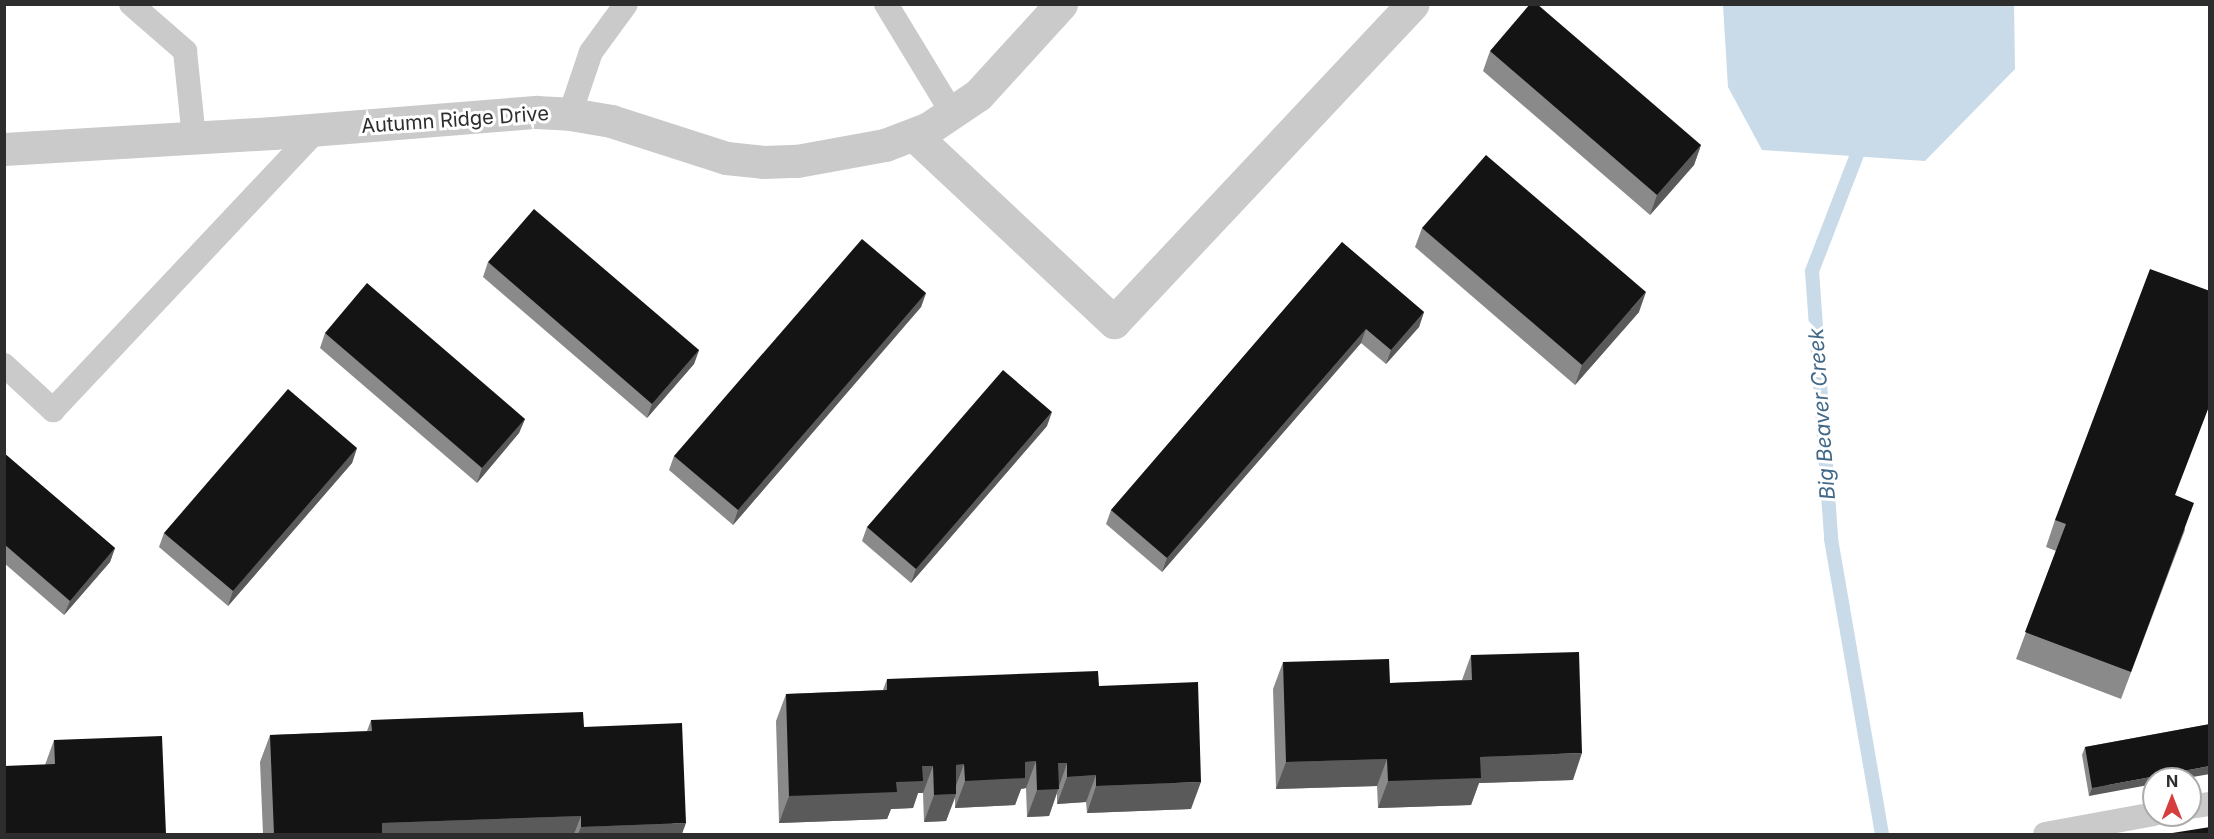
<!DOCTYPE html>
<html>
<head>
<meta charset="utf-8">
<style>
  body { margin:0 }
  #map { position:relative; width:2214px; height:839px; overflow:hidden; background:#fff; font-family:Inter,sans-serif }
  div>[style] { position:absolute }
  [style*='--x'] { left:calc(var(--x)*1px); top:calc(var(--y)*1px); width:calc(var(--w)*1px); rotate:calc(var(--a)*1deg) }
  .water>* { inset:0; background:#c9dae8 }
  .stream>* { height:14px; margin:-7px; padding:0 7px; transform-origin:7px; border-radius:7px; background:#c9dae8 }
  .lane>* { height:24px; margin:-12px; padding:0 12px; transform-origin:12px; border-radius:12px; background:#cacaca }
  .street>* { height:33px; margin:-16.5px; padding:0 16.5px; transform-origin:16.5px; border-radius:16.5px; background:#cacaca }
  .wall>* { inset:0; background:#8a8a8a }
  .shaded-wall>* { inset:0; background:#5a5a5a }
  .building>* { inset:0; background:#141414 }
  span { translate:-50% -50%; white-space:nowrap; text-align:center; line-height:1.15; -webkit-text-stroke:6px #fff; paint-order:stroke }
  .street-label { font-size:20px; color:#2d2d2d }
  .water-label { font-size:21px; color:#426888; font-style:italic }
  .frame { position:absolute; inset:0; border:6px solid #2d2d2d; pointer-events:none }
  .north { position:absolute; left:2142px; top:767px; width:60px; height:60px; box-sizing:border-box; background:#fff; border:2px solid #ababab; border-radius:50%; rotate:0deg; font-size:16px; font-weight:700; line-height:24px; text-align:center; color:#2d2d2d }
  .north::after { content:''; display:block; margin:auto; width:21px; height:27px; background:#d63d3e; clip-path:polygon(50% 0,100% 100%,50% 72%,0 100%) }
</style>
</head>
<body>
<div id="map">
  <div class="water">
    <i style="clip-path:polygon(1723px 5px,2014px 5px,2015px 69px,1925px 161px,1762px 150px,1728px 87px)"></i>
  </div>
  <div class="stream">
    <i style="--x:1863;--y:139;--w:142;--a:111.1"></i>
    <i style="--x:1812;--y:271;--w:269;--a:85.9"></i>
    <i style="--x:1831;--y:539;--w:299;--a:80.2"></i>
  </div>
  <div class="lane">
    <i style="--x:131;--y:4;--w:72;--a:41"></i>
    <i style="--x:185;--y:51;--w:87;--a:84.1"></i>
    <i style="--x:886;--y:4;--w:129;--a:58.7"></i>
    <i style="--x:570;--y:114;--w:65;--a:-71.3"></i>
    <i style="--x:591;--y:52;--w:59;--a:-53.9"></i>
    <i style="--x:4;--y:365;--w:67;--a:42.6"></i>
    <i style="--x:53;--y:410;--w:385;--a:-46.7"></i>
    <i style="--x:2190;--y:807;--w:20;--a:-9"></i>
    <i style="--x:2045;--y:834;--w:111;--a:-10.4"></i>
  </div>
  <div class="street">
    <i style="--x:914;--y:135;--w:274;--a:43.1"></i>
    <i style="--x:1114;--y:322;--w:436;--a:-46.8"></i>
    <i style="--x:4;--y:149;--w:269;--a:-3.4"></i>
    <i style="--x:273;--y:133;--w:264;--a:-4.6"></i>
    <i style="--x:536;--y:112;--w:34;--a:3"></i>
    <i style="--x:570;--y:114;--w:42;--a:9.7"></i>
    <i style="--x:611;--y:121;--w:121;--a:17.8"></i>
    <i style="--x:726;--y:158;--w:37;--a:6"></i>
    <i style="--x:763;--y:162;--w:34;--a:-2"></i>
    <i style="--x:797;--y:161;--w:89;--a:-10.3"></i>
    <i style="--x:885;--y:145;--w:47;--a:-21.1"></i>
    <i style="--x:929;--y:128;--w:59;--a:-34"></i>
    <i style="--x:978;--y:95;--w:123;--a:-47.6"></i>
  </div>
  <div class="wall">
    <i style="clip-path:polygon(1490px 51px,1701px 145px,1694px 165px,1650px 215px,1483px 71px)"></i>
    <i style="clip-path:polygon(1422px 228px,1639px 312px,1575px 385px,1415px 247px)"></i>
    <i style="clip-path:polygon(1342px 242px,1424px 312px,1419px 327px,1386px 364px,1361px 343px,1162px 572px,1106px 524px,1111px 510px)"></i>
    <i style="clip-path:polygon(488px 262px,699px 350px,694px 364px,647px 418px,483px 277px)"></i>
    <i style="clip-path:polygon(926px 293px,921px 307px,733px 525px,669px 470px,674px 456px)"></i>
    <i style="clip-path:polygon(325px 333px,525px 419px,519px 433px,477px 483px,320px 348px)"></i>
    <i style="clip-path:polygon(1047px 426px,911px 583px,862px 541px,867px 527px)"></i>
    <i style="clip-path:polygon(357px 448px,352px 463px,228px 606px,159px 547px,164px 533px)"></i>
    <i style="clip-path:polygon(4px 453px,115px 548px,110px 562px,64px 615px,4px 563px)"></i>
    <i style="clip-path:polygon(2175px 495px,2185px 530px,2121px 699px,2016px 659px,2056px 551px,2046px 547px,2055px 520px)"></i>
    <i style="clip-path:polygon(1471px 655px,1573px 780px,1479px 783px,1471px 805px,1378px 808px,1377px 786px,1276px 789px,1273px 689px,1283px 662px,1390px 683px,1462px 680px)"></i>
    <i style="clip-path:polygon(887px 679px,1099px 686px,1191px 809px,1087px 813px,1086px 802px,1057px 804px,1057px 793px,1049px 816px,1027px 817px,1026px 788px,1021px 789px,1015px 805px,955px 808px,955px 798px,946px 821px,924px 822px,923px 793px,918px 793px,913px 808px,891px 809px,887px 819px,779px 823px,776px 721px,786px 694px,883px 690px)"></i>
    <i style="clip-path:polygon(371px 720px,584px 727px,682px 834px,263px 834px,260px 762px,270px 735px,367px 731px)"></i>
    <i style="clip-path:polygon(2210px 724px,2089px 796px,2082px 755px,2085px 747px)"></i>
    <i style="clip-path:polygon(54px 740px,166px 834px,45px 765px)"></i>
  </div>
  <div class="shaded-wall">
    <i style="clip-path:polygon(1701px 145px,1694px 165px,1650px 215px,1657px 195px)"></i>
    <i style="clip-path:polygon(1646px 292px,1639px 312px,1575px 385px,1582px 365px)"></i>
    <i style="clip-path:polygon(926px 293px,921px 307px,733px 525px,738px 510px)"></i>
    <i style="clip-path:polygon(1424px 312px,1419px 327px,1386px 364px,1391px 350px)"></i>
    <i style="clip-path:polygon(1366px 329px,1361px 343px,1162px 572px,1167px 558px)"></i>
    <i style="clip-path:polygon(699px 350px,694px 364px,647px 418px,652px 404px)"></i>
    <i style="clip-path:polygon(1052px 412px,1047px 426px,911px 583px,916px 569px)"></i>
    <i style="clip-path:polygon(525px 419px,519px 433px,477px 483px,482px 468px)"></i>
    <i style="clip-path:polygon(357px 448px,352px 463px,228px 606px,233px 591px)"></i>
    <i style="clip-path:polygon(115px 548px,110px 562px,64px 615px,70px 601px)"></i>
    <i style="clip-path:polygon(1582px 753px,1573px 780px,1479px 783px,1471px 805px,1378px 808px,1388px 781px,1480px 757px)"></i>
    <i style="clip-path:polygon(1387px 759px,1377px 786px,1276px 789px,1286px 762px)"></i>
    <i style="clip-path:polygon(1036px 761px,1026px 788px,1021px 789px,1015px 805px,955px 808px,965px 781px,1025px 762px)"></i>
    <i style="clip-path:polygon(1058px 763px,1067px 763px,1049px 816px,1027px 817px,1037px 790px)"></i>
    <i style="clip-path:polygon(964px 764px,954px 791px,956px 765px)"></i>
    <i style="clip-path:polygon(922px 766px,933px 766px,923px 793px,918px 793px,913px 808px,891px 809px,887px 819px,779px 823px,789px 796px,896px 782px)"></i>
    <i style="clip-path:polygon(2210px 766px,2210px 774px,2181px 779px,2154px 779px,2154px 784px,2089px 796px,2092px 788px)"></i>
    <i style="clip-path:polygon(1096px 775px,1086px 802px,1057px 804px,1067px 777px)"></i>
    <i style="clip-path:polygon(1201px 782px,1191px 809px,1087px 813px,1096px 786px)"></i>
    <i style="clip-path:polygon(956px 794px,946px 821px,924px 822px,934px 795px)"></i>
    <i style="clip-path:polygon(581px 816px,574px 834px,352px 834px,382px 823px)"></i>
    <i style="clip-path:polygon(686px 823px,682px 834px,578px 834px,581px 827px)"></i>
  </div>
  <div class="building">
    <i style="clip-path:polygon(1530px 4px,1537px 4px,1701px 145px,1657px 195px,1490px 51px)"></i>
    <i style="clip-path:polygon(1486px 155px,1646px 292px,1582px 365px,1422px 228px)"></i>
    <i style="clip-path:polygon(534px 209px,699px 350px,652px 404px,488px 262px)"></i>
    <i style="clip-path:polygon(862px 239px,926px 293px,738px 510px,674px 456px)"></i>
    <i style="clip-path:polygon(1342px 242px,1424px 312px,1391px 350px,1366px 329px,1167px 558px,1111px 510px)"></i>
    <i style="clip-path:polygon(2150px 269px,2210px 291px,2210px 404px,2175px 495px,2194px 503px,2131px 672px,2025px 632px,2066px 524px,2055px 520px)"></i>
    <i style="clip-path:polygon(367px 283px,525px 419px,482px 468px,325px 333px)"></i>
    <i style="clip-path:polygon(1003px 370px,1052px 412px,916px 569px,867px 527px)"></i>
    <i style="clip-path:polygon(288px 389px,357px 448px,233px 591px,164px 533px)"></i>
    <i style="clip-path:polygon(4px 453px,115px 548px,70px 601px,4px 544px)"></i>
    <i style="clip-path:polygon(1579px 652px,1582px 753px,1480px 757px,1481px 778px,1388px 781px,1387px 759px,1286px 762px,1283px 662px,1389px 659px,1390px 683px,1472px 680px,1471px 655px)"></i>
    <i style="clip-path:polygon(1098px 671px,1099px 686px,1198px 682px,1201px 782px,1096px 786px,1096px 775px,1067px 777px,1067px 763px,1058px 763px,1059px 789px,1037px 790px,1036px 761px,1025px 762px,1025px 778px,965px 781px,964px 764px,956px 765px,956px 794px,934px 795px,933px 766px,922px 766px,923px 781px,896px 782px,897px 792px,789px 796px,786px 694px,887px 690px,887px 679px)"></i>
    <i style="clip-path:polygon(583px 712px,584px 727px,682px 723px,686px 823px,581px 827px,581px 816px,382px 823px,382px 833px,352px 834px,274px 834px,270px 735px,372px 731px,371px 720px)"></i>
    <i style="clip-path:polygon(2210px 724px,2210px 766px,2092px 788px,2085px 747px)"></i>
    <i style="clip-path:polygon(162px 736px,166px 834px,4px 834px,4px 766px,55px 764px,54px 740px)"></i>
    <i style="clip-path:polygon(2210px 827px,2210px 834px,2166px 834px)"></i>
  </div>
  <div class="street-label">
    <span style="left:455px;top:120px;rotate:-4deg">Autumn Ridge Drive</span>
  </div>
  <div class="water-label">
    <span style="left:1822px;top:414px;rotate:-94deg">Big Beaver Creek</span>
  </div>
  <div class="frame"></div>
  <div class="north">N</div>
</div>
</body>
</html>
